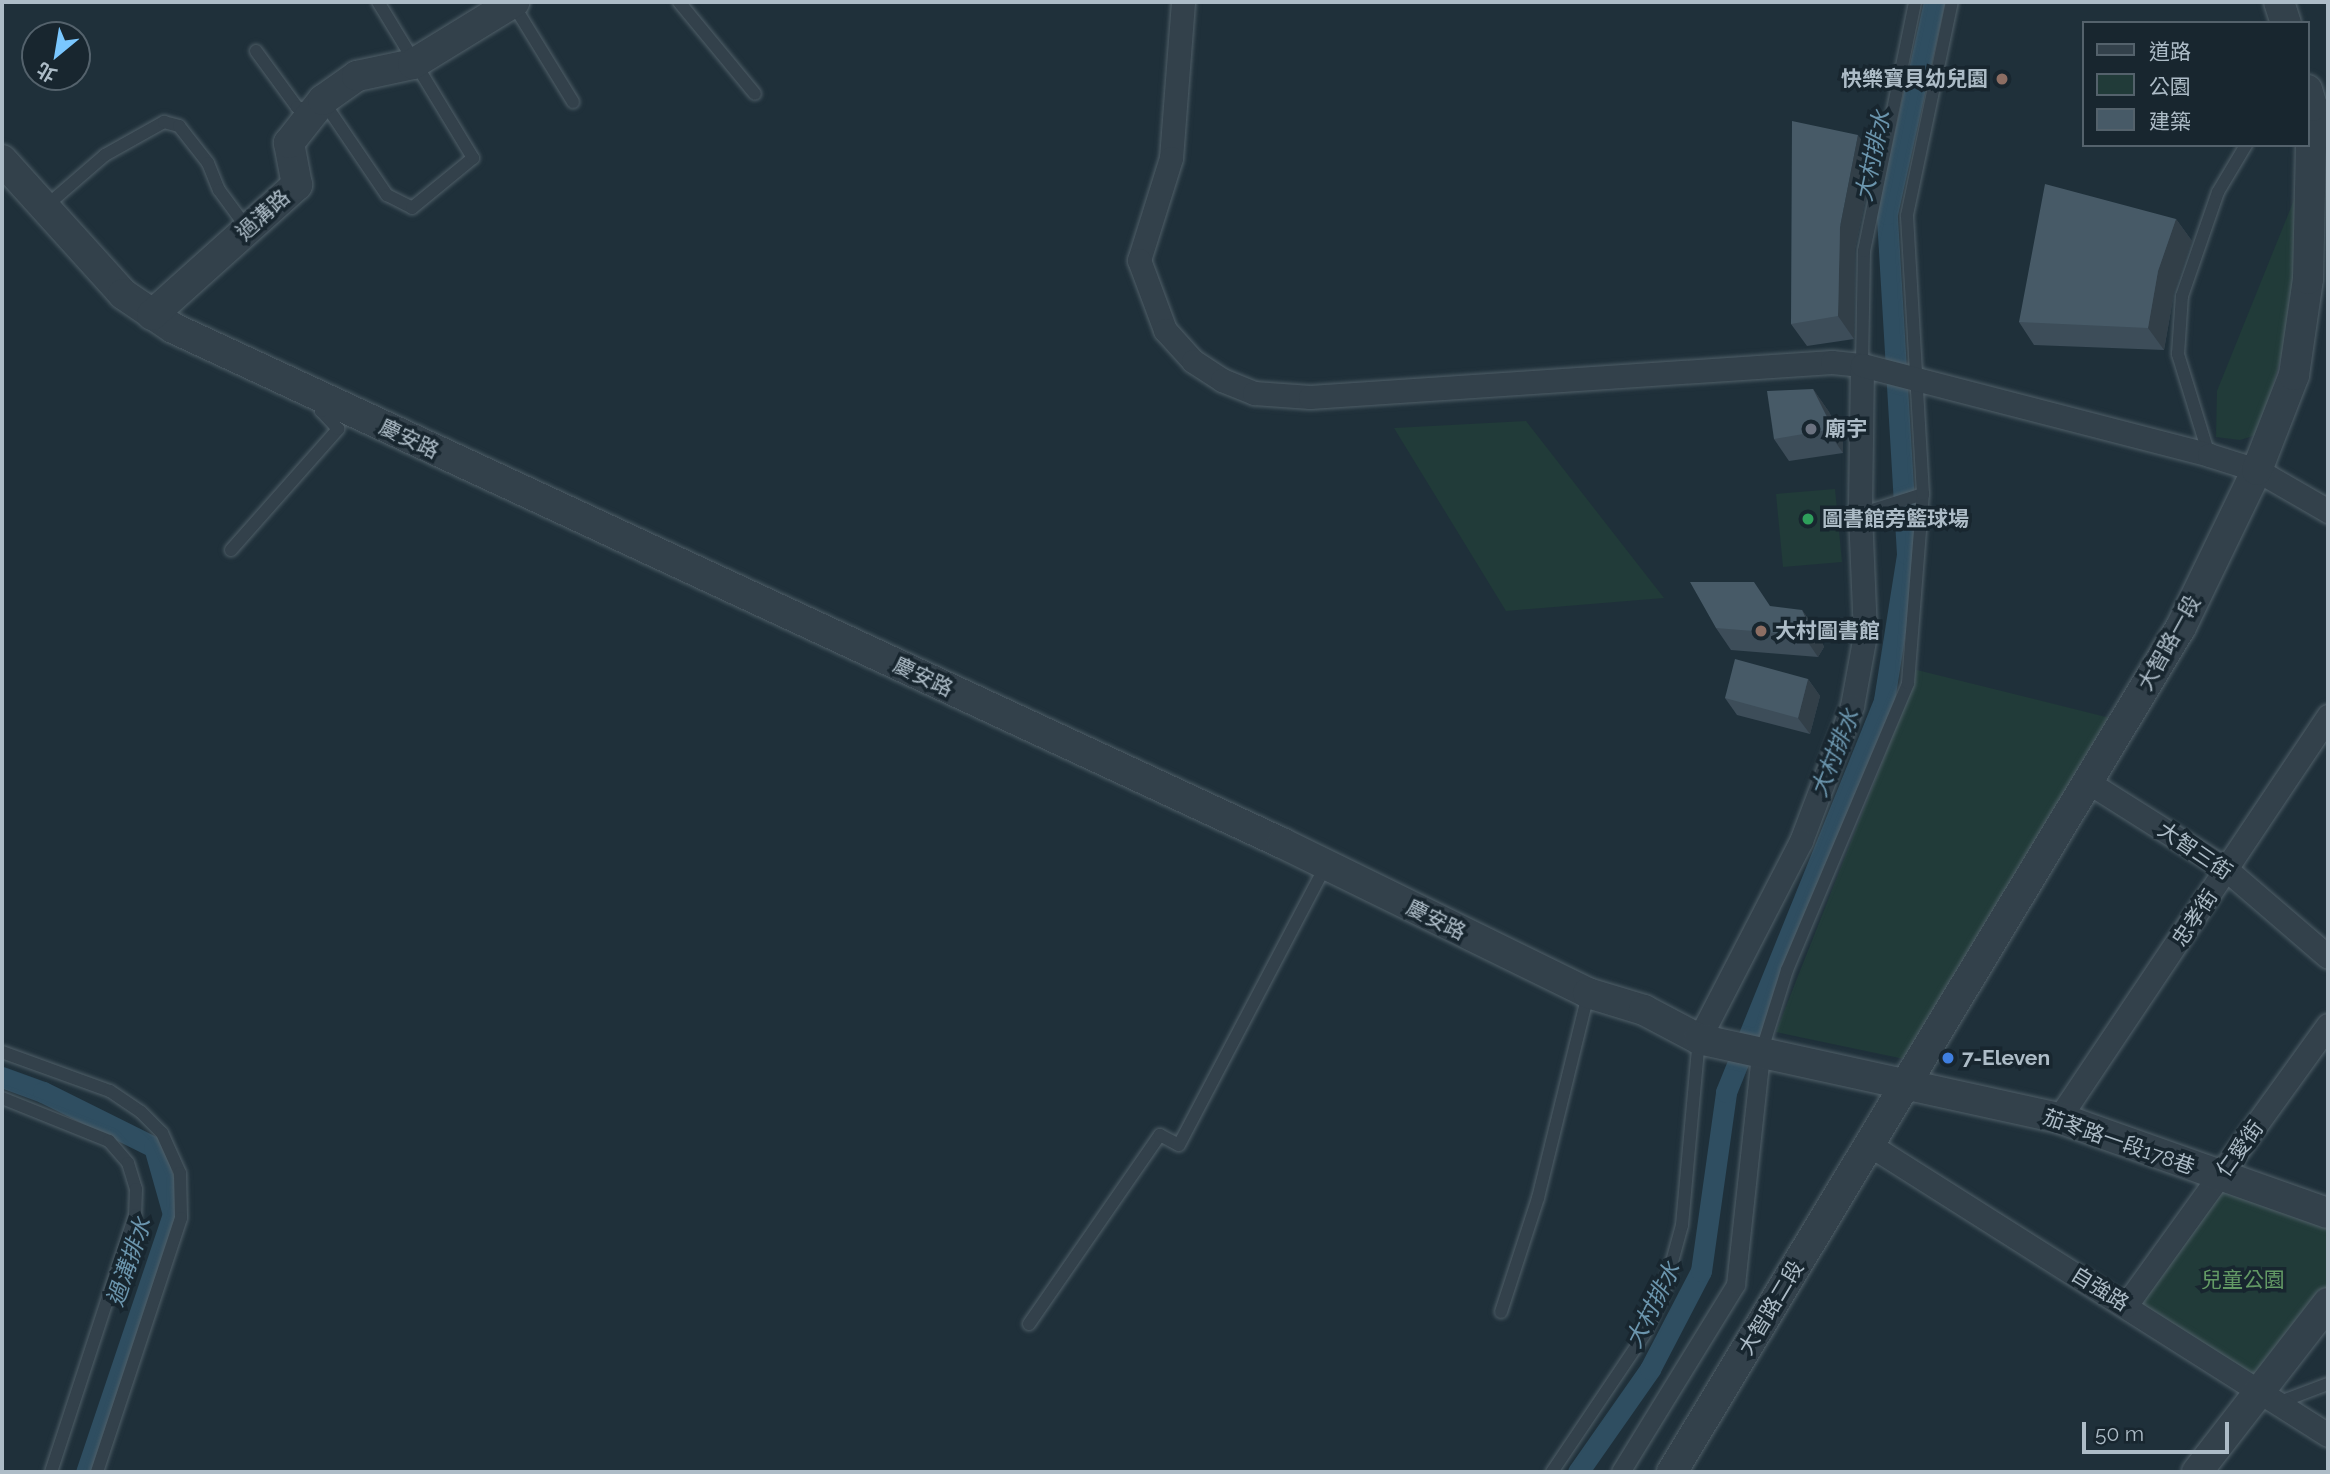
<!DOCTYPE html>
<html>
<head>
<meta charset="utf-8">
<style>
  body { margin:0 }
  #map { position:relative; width:2330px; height:1474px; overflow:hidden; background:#1f303a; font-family:Raleway,"Noto Sans TC",sans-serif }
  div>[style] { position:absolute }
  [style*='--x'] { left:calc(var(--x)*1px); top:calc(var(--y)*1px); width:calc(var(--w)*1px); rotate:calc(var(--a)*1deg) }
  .green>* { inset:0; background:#213b39 }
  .canal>* { height:21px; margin:-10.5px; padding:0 10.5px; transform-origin:10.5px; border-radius:10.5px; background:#2f4e61 }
  .roads { filter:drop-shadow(0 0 2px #505f68) drop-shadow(0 0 2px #505f68) }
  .service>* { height:12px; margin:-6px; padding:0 6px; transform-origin:6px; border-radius:6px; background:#33414b }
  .pedestrian>* { height:18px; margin:-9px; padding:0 9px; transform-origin:9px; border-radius:9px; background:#33414b }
  .minor>* { height:23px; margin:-11.5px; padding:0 11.5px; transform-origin:11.5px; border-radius:11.5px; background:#33414b }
  .tertiary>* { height:30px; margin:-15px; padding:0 15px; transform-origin:15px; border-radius:15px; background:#33414b }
  .wall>* { inset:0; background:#3d4d59 }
  .shaded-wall>* { inset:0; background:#323f48 }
  .building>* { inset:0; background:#475a67 }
  .dots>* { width:19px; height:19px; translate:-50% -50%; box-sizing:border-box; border:4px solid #18262f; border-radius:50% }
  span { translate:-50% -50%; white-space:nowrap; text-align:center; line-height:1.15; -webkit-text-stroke:7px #18262f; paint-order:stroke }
  .poi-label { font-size:21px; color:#adbcc7; font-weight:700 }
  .right { translate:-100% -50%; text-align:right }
  .left { translate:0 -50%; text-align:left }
  .street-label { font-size:21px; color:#adbcc7 }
  .park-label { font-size:21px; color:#639a65 }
  .water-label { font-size:23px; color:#6b95ad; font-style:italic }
  .frame { position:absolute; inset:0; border:4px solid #adbcc7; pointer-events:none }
  .legend { position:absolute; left:2082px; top:21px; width:228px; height:126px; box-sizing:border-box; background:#18262f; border:2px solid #54626c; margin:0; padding:9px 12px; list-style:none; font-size:21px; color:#adbcc7 }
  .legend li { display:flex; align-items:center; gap:14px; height:35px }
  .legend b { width:35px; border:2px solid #54626c }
  .north { position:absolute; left:21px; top:21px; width:70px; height:70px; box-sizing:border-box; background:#18262f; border:2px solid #54626c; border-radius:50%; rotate:210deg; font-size:19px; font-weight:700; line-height:28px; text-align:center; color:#adbcc7 }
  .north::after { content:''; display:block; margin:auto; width:24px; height:32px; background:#7ac7ff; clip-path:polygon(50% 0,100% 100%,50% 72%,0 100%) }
  .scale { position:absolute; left:2082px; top:1422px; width:147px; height:32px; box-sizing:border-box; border:4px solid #adbcc7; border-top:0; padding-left:9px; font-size:21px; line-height:24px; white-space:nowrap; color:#adbcc7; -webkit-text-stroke:5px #18262f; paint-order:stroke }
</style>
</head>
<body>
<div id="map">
  <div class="green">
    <i style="clip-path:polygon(2304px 175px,2304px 276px,2259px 434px,2240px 440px,2216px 437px,2217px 391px)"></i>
    <i style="clip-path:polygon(1526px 421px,1664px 598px,1506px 611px,1394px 428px)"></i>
    <i style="clip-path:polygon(1835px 489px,1842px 562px,1783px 567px,1776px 494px)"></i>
    <i style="clip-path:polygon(1913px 669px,2114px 719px,1909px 1060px,1776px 1032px,1912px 687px)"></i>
    <i style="clip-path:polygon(2220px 1178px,2328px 1225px,2328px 1303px,2263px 1391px,2126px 1305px)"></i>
  </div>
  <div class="canal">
    <i style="--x:2;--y:1077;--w:44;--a:20.1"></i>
    <i style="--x:43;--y:1092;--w:124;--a:26.4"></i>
    <i style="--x:154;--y:1147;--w:70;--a:74.2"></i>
    <i style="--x:173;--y:1214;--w:272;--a:108.6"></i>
    <i style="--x:1578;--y:1472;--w:126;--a:-55"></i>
    <i style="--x:1650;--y:1369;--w:110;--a:-62.5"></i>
    <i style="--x:1701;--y:1271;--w:181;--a:-82"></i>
    <i style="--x:1726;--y:1092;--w:423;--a:-68"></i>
    <i style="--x:1884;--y:700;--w:148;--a:-81"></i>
    <i style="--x:1907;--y:554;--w:341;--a:-93.4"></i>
    <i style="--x:1887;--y:214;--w:217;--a:-77.5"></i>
  </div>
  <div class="roads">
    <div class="service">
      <i style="--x:679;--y:2;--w:119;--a:50.4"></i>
      <i style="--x:513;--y:4;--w:115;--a:58.5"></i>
      <i style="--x:256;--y:51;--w:69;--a:53.8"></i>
      <i style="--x:297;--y:107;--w:18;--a:16"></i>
      <i style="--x:323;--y:101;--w:114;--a:55.8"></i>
      <i style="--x:387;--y:195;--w:28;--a:27"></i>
      <i style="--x:412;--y:208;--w:79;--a:-39.3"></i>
      <i style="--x:473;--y:158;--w:183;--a:-121.3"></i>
      <i style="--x:45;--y:207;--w:79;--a:-40.9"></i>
      <i style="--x:105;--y:155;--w:68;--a:-29.2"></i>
      <i style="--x:164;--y:122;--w:16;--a:15"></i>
      <i style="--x:179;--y:126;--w:47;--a:51.9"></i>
      <i style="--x:208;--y:163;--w:29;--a:68"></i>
      <i style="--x:219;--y:190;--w:47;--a:53.6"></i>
      <i style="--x:1862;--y:365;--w:114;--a:-89"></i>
      <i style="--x:1864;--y:251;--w:254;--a:-78.4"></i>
      <i style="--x:2209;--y:455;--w:106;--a:-107.1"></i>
      <i style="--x:2178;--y:354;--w:58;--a:-86.1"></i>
      <i style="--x:2182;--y:296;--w:110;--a:-70.9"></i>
      <i style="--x:2218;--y:192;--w:55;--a:-59.2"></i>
      <i style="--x:1860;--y:514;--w:66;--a:-17.6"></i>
      <i style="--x:231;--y:550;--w:162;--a:-48.5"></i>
      <i style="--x:338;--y:429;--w:25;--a:-133"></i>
      <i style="--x:321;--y:411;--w:10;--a:-37"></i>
      <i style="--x:2;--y:1052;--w:115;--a:19.9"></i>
      <i style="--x:110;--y:1091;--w:37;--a:34"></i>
      <i style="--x:141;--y:1112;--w:30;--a:45"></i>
      <i style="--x:162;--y:1133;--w:44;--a:65.8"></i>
      <i style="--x:180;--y:1173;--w:45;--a:88.7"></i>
      <i style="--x:181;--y:1218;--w:268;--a:108.3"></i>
      <i style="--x:1761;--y:1053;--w:87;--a:-72.6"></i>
      <i style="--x:1787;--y:970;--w:311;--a:-67.1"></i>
      <i style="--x:1908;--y:683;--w:190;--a:-85.5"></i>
      <i style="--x:1923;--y:494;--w:279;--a:-93.3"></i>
      <i style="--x:1907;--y:215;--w:218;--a:-78.1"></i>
      <i style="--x:2;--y:1098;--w:115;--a:21.9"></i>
      <i style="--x:109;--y:1141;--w:29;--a:49"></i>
      <i style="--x:128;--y:1163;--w:27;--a:73"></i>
      <i style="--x:136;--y:1189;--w:26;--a:92"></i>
      <i style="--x:135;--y:1215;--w:270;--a:108.1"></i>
      <i style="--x:1501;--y:1312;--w:120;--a:-72"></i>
      <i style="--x:1538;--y:1198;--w:210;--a:-76.2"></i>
      <i style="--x:1029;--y:1324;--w:230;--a:-55.3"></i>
      <i style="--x:1160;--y:1135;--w:21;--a:28"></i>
      <i style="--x:1179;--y:1145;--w:314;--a:-62.3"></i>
      <i style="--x:2280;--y:1402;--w:51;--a:-20.6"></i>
      <i style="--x:1552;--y:1472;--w:165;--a:-56.1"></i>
      <i style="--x:1644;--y:1335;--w:48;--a:-65.6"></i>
      <i style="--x:1664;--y:1291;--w:68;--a:-74.7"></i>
      <i style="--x:1682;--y:1225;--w:187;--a:-84.8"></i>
    </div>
    <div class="pedestrian">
      <i style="--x:1621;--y:1472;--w:220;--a:-58.4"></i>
      <i style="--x:1736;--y:1285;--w:232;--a:-83.8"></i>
    </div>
    <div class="minor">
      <i style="--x:1183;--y:2;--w:156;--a:94.4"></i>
      <i style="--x:1171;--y:158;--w:107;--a:107.4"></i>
      <i style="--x:1139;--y:260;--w:75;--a:69.6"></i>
      <i style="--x:1165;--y:330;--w:42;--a:47.9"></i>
      <i style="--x:1193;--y:361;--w:35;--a:33"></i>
      <i style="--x:1222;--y:380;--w:35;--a:22"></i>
      <i style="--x:1254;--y:393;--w:56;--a:4.1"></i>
      <i style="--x:1310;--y:397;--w:523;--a:-3.84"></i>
      <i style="--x:1832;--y:362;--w:30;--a:6"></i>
      <i style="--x:1862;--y:365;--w:149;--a:90.8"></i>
      <i style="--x:1860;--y:514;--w:121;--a:87.6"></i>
      <i style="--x:1865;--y:635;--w:72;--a:100.4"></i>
      <i style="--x:1852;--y:706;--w:144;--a:110.7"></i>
      <i style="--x:1801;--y:841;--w:223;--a:117.3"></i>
      <i style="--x:1862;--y:365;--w:358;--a:14.5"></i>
      <i style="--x:2209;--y:455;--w:50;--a:17.4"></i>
      <i style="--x:2257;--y:470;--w:82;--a:30"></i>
      <i style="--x:2088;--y:782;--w:165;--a:32.3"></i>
      <i style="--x:2227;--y:870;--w:133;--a:40.7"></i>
      <i style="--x:2059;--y:1118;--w:484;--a:-56.2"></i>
      <i style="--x:1870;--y:1145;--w:542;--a:32.34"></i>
      <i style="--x:2126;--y:1305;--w:345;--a:-54.2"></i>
    </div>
    <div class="tertiary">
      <i style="--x:2279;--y:2;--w:22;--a:72"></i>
      <i style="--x:2;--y:160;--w:181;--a:47.9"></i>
      <i style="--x:123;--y:294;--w:60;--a:34.2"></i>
      <i style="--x:173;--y:328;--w:1223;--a:24.91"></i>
      <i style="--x:1282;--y:843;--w:341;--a:26.1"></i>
      <i style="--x:1588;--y:993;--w:59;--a:16.9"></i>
      <i style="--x:1644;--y:1010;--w:62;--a:27.8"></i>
      <i style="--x:1699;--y:1039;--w:369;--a:12.4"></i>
      <i style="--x:2059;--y:1118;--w:285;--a:19.5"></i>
      <i style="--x:152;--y:315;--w:195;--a:-41.9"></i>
      <i style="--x:297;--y:185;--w:43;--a:-100.8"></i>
      <i style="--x:289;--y:143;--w:55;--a:-51.7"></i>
      <i style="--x:323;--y:100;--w:42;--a:-35.2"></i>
      <i style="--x:357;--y:76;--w:57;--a:-12.1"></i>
      <i style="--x:413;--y:64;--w:119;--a:-31.5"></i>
      <i style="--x:1672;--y:1472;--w:986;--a:-58.94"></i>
      <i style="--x:2181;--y:627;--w:174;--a:-64.2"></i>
      <i style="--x:2257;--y:470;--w:102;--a:-68.7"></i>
      <i style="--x:2294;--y:375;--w:97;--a:-81.7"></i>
      <i style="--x:2308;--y:279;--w:173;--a:-88.7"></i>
      <i style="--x:2312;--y:106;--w:17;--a:-107"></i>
      <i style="--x:2197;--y:1472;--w:214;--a:-52.2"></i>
    </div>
  </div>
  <div class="wall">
    <i style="clip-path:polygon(1874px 158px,1855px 249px,1854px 339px,1807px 346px,1791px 324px)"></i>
    <i style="clip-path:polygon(2176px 219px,2192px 241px,2174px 293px,2164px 350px,2034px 345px,2019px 322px)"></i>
    <i style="clip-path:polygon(1813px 389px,1829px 412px,1843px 439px,1843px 453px,1789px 461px,1774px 439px)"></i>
    <i style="clip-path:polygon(1802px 610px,1818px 633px,1824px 647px,1818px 657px,1731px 650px,1716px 628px)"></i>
    <i style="clip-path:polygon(1808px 679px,1820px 696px,1810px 734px,1737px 715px,1725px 698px)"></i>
  </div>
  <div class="shaded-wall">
    <i style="clip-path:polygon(1858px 135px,1874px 158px,1855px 249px,1854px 339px,1838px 316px,1840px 227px)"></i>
    <i style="clip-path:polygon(2176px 219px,2192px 241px,2174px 293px,2164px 350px,2148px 328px,2158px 271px)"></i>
    <i style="clip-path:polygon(1813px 389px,1829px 412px,1843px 439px,1843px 453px,1827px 430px)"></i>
    <i style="clip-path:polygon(1802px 610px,1818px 633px,1824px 647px,1818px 657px,1803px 635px)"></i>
    <i style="clip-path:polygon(1808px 679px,1820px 696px,1810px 734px,1798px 718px)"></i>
  </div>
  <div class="building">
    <i style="clip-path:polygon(1792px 121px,1858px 135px,1840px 227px,1838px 316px,1791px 324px)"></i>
    <i style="clip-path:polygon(2045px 184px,2176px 219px,2158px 271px,2148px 328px,2019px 322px)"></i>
    <i style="clip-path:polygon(1813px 389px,1827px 417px,1827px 430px,1774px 439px,1767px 391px)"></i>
    <i style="clip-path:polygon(1690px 582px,1754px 582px,1770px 606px,1802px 610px,1809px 625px,1803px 635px,1716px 628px)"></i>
    <i style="clip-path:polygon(1735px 659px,1808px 679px,1798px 718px,1725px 698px)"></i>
  </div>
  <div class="dots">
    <i style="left:2002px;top:79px;background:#8d6e63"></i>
    <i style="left:1811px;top:429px;background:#6b7280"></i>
    <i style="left:1808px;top:519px;background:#2e9e5b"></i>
    <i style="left:1761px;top:631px;background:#8d6e63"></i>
    <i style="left:1948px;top:1058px;background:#3f7fe0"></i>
  </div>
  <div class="poi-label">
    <span class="right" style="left:1988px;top:79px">快樂寶貝幼兒園</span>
    <span class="left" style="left:1825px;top:429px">廟宇</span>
    <span class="left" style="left:1822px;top:519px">圖書館旁籃球場</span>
    <span class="left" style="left:1775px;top:631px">大村圖書館</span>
    <span class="left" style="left:1962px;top:1058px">7-Eleven</span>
  </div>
  <div class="street-label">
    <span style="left:263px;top:215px;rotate:-42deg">過溝路</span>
    <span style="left:409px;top:439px;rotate:25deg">慶安路</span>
    <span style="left:2169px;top:643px;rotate:-61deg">大智路一段</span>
    <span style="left:923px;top:677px;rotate:25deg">慶安路</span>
    <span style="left:2195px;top:851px;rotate:34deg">大智三街</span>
    <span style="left:2195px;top:918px;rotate:-56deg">忠孝街</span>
    <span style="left:1436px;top:920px;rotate:26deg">慶安路</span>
    <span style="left:2119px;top:1142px;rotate:19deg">茄苳路一段178巷</span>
    <span style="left:2240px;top:1149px;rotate:-54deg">仁愛街</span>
    <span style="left:2100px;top:1289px;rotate:32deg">自強路</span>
    <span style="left:1771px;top:1308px;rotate:-59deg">大智路二段</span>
  </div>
  <div class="park-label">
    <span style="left:2243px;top:1280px">兒童公園</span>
  </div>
  <div class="water-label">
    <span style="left:1873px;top:156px;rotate:-78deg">大村排水</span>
    <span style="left:1835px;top:753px;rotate:-68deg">大村排水</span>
    <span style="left:129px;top:1262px;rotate:-71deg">過溝排水</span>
    <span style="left:1653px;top:1305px;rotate:-63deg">大村排水</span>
  </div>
  <div class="frame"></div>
  <ul class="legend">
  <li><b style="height:9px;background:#33414b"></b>道路</li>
  <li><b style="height:19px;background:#213b39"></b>公園</li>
  <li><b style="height:19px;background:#475a67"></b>建築</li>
  </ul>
  <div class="north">北</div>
  <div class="scale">50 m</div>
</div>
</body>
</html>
